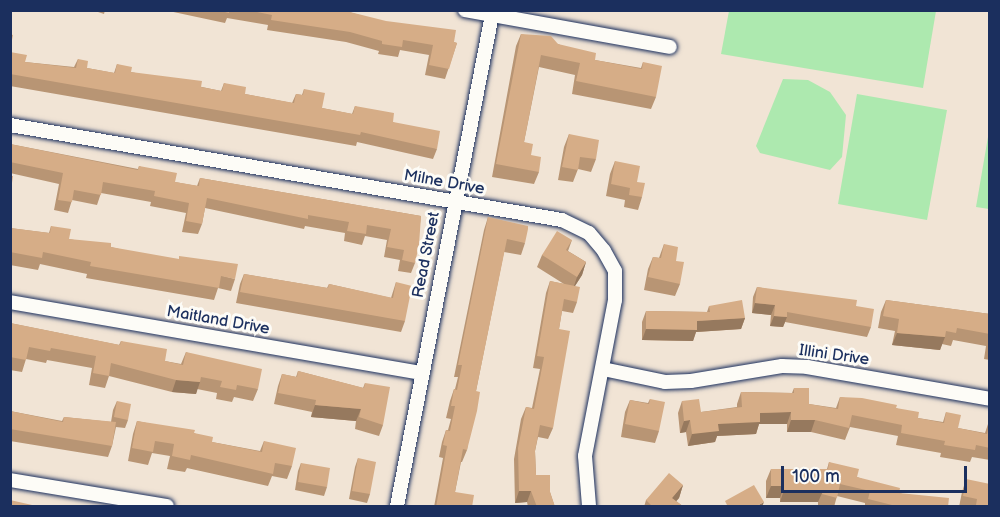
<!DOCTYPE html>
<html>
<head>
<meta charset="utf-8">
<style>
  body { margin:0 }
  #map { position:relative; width:1000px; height:517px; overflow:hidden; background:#f1e4d5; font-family:"Balsamiq Sans",sans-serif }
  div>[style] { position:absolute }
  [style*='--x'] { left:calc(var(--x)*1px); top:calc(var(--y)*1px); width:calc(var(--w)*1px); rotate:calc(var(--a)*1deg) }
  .green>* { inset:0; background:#ade9af }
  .roads { filter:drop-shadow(0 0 2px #1b2f5e) drop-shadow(0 0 2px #1b2f5e) }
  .minor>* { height:14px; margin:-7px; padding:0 7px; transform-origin:7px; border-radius:7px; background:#fdfcf7 }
  .wall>* { inset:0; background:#b89574 }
  .shaded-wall>* { inset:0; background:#96795e }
  .building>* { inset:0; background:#d6ad87 }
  span { translate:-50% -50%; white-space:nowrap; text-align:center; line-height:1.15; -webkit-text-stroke:6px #fdfcf7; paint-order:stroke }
  .street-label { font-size:16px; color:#1b2f5e }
  .frame { position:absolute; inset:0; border:12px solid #1b2f5e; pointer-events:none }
  .scale { position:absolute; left:781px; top:466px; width:186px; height:27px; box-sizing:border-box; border:3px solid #1b2f5e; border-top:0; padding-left:8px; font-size:18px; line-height:21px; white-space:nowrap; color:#1b2f5e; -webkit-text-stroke:4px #fdfcf7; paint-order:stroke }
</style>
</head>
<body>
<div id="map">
  <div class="green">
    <i style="clip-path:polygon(729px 11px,936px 11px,923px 88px,721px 54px)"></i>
    <i style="clip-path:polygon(783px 79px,808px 80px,830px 92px,846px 115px,842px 157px,830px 170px,760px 153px,756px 146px)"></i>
    <i style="clip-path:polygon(857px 94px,947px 110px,927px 220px,838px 204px)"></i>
    <i style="clip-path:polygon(989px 131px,989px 209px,976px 207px)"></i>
  </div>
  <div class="roads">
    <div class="minor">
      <i style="--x:465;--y:10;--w:208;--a:10.2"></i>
      <i style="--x:10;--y:125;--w:560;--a:9.77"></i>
      <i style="--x:562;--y:220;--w:30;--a:26"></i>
      <i style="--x:589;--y:233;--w:23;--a:50"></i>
      <i style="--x:604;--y:251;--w:23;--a:61"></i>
      <i style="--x:615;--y:271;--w:29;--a:90"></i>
      <i style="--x:615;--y:300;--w:159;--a:100.9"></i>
      <i style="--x:585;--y:456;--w:50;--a:85.4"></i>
      <i style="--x:10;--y:302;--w:417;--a:9.8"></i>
      <i style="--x:603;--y:369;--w:63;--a:11.8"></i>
      <i style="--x:665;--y:382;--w:26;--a:-2"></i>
      <i style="--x:691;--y:381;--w:92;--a:-9.4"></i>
      <i style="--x:782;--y:366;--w:25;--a:2"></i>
      <i style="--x:807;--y:367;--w:186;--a:9.9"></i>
      <i style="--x:10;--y:480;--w:159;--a:9.4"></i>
      <i style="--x:397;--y:506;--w:505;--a:-79.05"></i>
    </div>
  </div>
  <div class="wall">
    <i style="clip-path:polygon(92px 10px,105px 10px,104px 14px)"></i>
    <i style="clip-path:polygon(164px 10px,342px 10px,457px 43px,445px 79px,425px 75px,429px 55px,400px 50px,398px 57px,378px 54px,379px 51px,346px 42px,267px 30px,268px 25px,227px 18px,225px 23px)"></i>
    <i style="clip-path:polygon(521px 34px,558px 44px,595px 60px,641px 68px,643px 62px,656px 97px,651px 109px,572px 94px,575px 75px,539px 67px,524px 142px,539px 172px,534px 184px,492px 177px,516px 46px)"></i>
    <i style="clip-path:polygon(10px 52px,25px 62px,74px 67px,78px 59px,87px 68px,114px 73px,117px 64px,131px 72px,221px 91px,224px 83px,245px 94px,292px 103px,296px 94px,302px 95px,304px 89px,322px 108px,352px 114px,355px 106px,393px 122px,437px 149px,433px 159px,357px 142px,356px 146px,10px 86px)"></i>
    <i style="clip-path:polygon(569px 134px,596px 159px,591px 172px,578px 169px,573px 182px,558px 180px,564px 147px)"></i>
    <i style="clip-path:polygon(10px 144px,138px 169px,139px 166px,175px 182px,197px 186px,200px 178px,421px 216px,415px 263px,411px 273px,398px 271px,400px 260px,384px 257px,387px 240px,365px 236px,362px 245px,344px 241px,345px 233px,305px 226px,304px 229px,205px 208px,202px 224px,198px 234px,182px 232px,186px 213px,150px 206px,151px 202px,101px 193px,97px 205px,72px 200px,68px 213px,54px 210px,59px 184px,10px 173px)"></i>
    <i style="clip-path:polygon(615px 161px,637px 182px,642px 197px,638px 210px,624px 207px,625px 200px,606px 196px,610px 174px)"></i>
    <i style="clip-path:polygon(488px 217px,525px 243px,521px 255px,504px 252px,476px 391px,467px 450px,462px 462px,461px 462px,455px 492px,472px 507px,434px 507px,443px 458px,439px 457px,442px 442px,446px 430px,448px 430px,451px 419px,446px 418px,450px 401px,454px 389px,455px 389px,458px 377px,454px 377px,484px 230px)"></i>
    <i style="clip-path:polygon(51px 226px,69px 239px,111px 247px,235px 279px,231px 291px,218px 288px,214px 300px,86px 278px,87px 274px,40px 264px,38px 270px,10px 265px,10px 228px,49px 233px)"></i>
    <i style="clip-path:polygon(572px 240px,568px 251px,586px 262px,582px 275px,575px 286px,577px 302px,573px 313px,562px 311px,559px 329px,553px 428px,548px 439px,538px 437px,535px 451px,536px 475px,550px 492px,555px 507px,528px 507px,527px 502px,515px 503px,514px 459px,521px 419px,526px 407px,532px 408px,540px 369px,533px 368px,546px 293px,550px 281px,564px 284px,537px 267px,542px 255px)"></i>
    <i style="clip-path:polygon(664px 244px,676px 261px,680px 284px,675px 296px,644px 290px,648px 269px,653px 257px,659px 258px)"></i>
    <i style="clip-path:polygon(244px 274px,327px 288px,329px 284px,391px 298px,396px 282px,405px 321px,401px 332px,236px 303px,240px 284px)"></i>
    <i style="clip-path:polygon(757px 287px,856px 306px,871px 327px,867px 337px,785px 322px,783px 327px,770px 326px,771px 315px,752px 313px,753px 297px)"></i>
    <i style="clip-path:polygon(886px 300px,990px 314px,990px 360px,984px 359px,986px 346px,953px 340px,951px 346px,942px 344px,940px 350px,892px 345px,895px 331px,878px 328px,881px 312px)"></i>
    <i style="clip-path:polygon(709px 306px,745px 318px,741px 329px,696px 332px,693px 341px,642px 340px,642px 322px,646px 311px,707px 312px)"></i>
    <i style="clip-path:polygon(10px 323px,119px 345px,121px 341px,165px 361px,181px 364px,186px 352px,258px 389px,253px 401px,234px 397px,232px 402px,216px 399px,217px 393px,197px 389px,196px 394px,172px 392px,109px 376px,105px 388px,89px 385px,92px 368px,47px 360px,46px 363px,26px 359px,22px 372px,10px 370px)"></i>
    <i style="clip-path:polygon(298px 371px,363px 388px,365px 383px,383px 425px,379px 436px,355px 429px,356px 421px,311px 417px,312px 412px,274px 404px,278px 386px,282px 374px,296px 377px)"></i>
    <i style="clip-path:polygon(794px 388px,809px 404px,836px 408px,840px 397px,896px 408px,918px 418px,943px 422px,946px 412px,958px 428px,985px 433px,990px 418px,990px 460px,972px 457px,970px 462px,940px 457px,941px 453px,896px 445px,898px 436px,850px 427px,845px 440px,811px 432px,787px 432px,787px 424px,759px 424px,756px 434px,717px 436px,715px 442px,688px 446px,686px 432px,680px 433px,678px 413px,682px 401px,701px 412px,737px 407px,737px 404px,741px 392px,792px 393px)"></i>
    <i style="clip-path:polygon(650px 399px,659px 431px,655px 443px,621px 437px,625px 412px,630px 400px,648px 403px)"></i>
    <i style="clip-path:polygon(117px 401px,128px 420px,125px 428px,116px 427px,112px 446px,108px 457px,10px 441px,10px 411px,62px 421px,64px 417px,111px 422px,113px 410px)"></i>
    <i style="clip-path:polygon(137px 421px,194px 433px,212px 442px,260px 451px,264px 441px,292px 466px,287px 479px,272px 476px,268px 486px,187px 468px,185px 472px,167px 469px,170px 456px,152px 453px,148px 465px,128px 461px,133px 434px)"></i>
    <i style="clip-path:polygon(358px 458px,370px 494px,367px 503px,349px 499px,355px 467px)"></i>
    <i style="clip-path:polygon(829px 462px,857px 477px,899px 493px,948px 507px,865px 507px,865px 503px,837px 496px,834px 507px,821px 507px,818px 506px,818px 502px,780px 502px,780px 498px,766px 498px,766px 481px,771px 469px,827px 469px)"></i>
    <i style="clip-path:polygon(301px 463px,327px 487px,324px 496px,295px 490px,298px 471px)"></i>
    <i style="clip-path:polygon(966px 479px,990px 507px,959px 507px,962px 492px)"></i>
    <i style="clip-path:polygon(683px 485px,679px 498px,676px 501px,684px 507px,644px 507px,646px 500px)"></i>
  </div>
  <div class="shaded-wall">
    <i style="clip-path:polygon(586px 262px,582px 275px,573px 289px,577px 277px)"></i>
    <i style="clip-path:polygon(755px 303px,775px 305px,771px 315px,752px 313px)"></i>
    <i style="clip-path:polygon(774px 316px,787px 317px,783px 327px,770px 326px)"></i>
    <i style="clip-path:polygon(745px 318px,741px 329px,696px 332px,693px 341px,642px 340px,646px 329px,697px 321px)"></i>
    <i style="clip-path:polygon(897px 333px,945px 337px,940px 350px,892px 345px)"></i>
    <i style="clip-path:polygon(176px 380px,200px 382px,196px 394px,172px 392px)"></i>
    <i style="clip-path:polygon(315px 405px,361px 409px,356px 421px,311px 417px)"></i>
    <i style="clip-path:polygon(791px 412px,787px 424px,759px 424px,756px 434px,717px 436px,715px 442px,688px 446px,692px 434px,718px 424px,760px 413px)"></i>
    <i style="clip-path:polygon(690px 420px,686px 432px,680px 433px,684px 421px)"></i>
    <i style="clip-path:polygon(791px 420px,815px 420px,811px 432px,787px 432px)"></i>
    <i style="clip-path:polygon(683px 485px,679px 498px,671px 507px,672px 498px)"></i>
    <i style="clip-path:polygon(771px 486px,784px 486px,780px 498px,766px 498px)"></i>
    <i style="clip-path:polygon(784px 490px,823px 491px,818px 502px,780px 502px)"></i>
    <i style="clip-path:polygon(519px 491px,531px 491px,527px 502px,515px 503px)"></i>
    <i style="clip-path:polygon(764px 502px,762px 507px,755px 507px)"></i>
  </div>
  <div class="building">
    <i style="clip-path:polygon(217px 10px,229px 10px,229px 13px)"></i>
    <i style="clip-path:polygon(247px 10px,342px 10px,386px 21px,456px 30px,454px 42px,457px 43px,449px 69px,429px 65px,433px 45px,403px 40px,402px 47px,382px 44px,382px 41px,350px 32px,271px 20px,272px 15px)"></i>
    <i style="clip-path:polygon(10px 34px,13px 35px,10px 50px)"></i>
    <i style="clip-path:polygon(521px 34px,551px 36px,558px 44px,596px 53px,595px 60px,642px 69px,643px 62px,662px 66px,656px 97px,576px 81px,580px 63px,541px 55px,524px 142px,533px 144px,531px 155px,541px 157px,539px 172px,496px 164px)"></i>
    <i style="clip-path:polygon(10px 52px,27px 55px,25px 62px,76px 68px,78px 59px,88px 61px,87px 68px,115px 73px,117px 64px,132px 67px,131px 72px,202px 81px,201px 87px,222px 91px,224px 83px,246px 87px,245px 94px,294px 103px,296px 94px,303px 95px,304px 89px,325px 93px,322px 108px,353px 114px,355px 106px,394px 113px,393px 122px,440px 131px,437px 149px,361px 132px,360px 135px,10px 74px)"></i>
    <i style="clip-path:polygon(569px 134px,599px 140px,596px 159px,580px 157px,578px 170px,562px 167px)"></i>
    <i style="clip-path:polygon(10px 144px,138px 170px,139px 166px,177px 173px,175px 182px,199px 186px,200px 178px,421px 216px,419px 245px,415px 263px,402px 260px,404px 250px,387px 247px,391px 229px,367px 225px,366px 234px,347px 231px,349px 222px,308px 215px,308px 219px,207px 198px,202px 224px,186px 221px,189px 203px,154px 196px,155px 191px,103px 182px,101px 195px,74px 190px,72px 202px,58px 200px,63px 173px,10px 162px)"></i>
    <i style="clip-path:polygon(615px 161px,640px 166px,637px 182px,645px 183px,642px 197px,629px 195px,630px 188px,611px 184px)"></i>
    <i style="clip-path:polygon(10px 176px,13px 176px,11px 190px,10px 190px)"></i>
    <i style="clip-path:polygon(488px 217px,528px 226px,528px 229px,525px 243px,507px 239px,476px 391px,480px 392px,477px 411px,467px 450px,463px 449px,455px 492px,474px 495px,472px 507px,436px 507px,447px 446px,443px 445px,446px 430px,450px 431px,455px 406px,451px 406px,454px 389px,457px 390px,462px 365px,458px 365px)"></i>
    <i style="clip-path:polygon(51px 226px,71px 229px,69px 239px,111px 243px,111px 247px,179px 259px,179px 256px,238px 264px,235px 279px,221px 276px,219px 288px,90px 266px,91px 262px,43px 252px,42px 258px,10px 252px,10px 228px,50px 233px)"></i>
    <i style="clip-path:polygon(557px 231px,572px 240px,566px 250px,586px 262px,577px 277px,542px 255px)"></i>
    <i style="clip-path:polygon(664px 244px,678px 247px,676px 261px,684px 262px,680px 284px,648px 277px,653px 257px,661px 258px)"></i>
    <i style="clip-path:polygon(244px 274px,328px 288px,329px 284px,393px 298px,396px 282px,412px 286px,405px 321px,240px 292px)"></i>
    <i style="clip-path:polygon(550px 281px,580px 287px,577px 302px,564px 299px,559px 329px,570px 331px,553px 428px,540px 425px,535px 451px,536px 475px,550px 475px,550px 492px,555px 507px,537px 507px,531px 491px,519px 491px,518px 448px,526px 407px,534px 409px,544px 357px,537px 356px)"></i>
    <i style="clip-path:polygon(757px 287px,857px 300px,856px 306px,874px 309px,871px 327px,787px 312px,787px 317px,774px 316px,775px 305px,755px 303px)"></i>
    <i style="clip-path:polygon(742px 300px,745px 318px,697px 321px,697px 330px,646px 329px,646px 311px,710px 312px,709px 306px)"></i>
    <i style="clip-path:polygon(886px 300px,990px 314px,990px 334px,957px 328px,956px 333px,946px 331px,945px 337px,897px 333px,899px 319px,883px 316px)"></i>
    <i style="clip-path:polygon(10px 323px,120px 345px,121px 341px,167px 349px,165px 361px,183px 365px,186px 352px,262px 369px,258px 389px,237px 385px,236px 390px,220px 387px,222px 381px,201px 377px,200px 382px,176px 380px,111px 363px,109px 376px,93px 373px,96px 356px,51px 348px,50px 351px,29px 347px,26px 360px,10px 357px,12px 342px,10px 342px)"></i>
    <i style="clip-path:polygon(298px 371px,364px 388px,365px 383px,390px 387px,383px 425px,359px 417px,361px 409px,315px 405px,316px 400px,278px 393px,282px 374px,297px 377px)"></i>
    <i style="clip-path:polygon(794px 388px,809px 388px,809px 404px,838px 409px,840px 397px,862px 398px,897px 405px,896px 408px,919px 412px,918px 418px,944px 423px,946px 412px,961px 415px,958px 428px,987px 434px,990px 420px,990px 448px,976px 445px,975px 450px,944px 445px,945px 441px,901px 433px,902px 425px,852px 415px,849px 428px,815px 420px,791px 420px,791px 412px,760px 413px,760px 422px,718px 424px,719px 431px,692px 434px,690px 420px,684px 421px,682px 401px,699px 399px,701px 412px,742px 407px,741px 392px,794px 393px)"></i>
    <i style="clip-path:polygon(650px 399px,665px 402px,659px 431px,625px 424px,630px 400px,649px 404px)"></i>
    <i style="clip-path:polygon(117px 401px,131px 404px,128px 420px,114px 417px)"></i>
    <i style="clip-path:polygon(10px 411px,63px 422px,64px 417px,116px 422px,112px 446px,10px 429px)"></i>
    <i style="clip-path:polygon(137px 421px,195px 430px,194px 433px,213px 437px,212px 442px,262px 452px,264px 441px,296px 448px,292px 466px,275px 463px,273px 474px,191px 455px,190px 460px,172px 456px,174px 444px,155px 441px,153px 452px,132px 448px)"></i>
    <i style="clip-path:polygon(358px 458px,376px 462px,370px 494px,352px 491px)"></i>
    <i style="clip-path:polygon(829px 462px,859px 469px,857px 477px,900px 488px,899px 493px,949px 498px,948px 507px,900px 507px,868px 499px,870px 491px,840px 484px,837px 498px,822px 494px,823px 491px,784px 490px,784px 486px,771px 486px,771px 469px,828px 469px)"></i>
    <i style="clip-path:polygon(301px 463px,330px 468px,327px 487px,298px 482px)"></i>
    <i style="clip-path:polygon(669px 473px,683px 485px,672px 498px,684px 507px,653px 507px,646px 500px)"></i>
    <i style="clip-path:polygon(966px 479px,990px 484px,990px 507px,982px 507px,982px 506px,976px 505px,977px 499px,963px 496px)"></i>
    <i style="clip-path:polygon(754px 485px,764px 502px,755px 507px,728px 507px,725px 501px)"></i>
    <i style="clip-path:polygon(10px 500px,41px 507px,10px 507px)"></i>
  </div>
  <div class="street-label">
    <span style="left:444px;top:183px;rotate:10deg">Milne Drive</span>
    <span style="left:427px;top:255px;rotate:-79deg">Read Street</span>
    <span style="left:218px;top:321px;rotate:10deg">Maitland Drive</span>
    <span style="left:834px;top:356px;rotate:8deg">Illini Drive</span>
  </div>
  <div class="frame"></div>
  <div class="scale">100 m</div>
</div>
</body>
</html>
